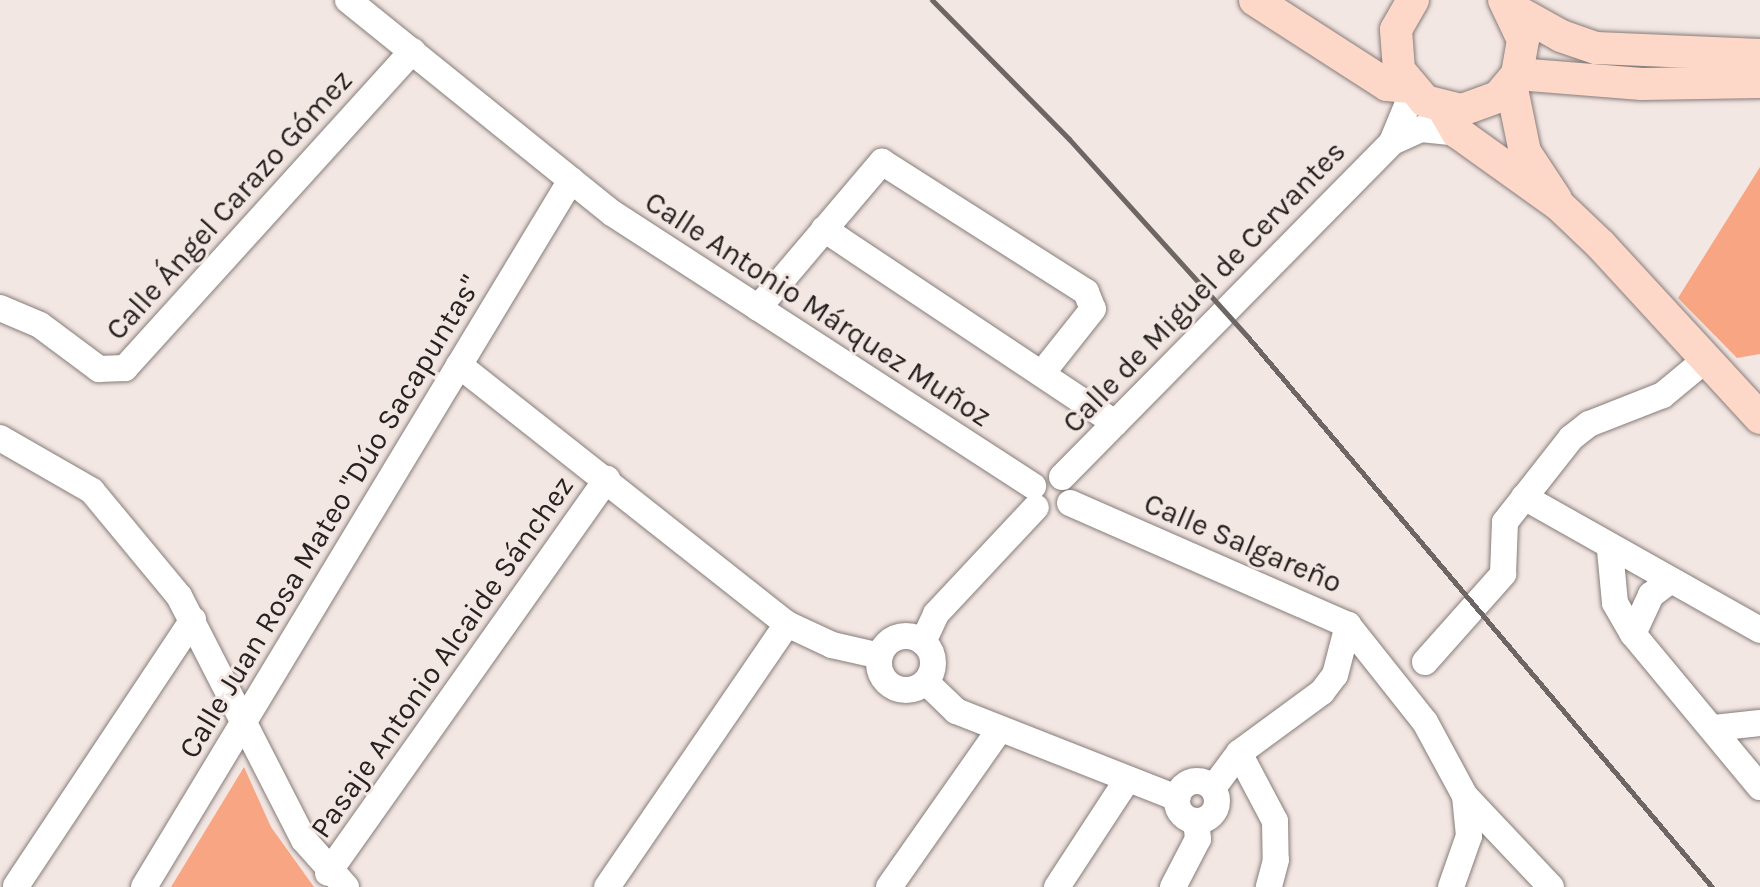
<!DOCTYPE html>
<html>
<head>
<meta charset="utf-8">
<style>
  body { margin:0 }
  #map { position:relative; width:1760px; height:887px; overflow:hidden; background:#f3e7e3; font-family:Karla,sans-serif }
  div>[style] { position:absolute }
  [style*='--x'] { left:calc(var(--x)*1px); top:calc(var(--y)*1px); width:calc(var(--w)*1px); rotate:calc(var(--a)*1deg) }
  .green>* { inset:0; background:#f8a583 }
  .roads { filter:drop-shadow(0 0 2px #867c79) drop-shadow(0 0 2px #867c79) }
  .minor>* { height:26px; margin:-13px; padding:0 13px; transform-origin:13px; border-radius:13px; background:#fff }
  .minor>.ring { margin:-13px; padding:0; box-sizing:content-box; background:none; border:26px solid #fff; border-radius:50% }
  .major>* { height:32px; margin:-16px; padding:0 16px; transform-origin:16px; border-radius:16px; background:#fdd8c9 }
  .rail>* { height:5px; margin:-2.5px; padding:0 2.5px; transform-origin:2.5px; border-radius:2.5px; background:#6e6664 }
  span { translate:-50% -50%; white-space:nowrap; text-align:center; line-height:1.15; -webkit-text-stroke:6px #f3e7e3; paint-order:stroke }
  .street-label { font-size:30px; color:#272221 }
</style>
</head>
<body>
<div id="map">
  <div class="green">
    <i style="clip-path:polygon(1760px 167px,1760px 354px,1737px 358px,1678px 298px)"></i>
    <i style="clip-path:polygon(244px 767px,271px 827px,314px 887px,171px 887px)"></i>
  </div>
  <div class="roads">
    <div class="minor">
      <i style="--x:348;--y:0;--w:339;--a:38.9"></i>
      <i style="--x:612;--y:213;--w:502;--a:32.96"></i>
      <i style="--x:1392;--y:142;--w:55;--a:-67.6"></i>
      <i style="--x:824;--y:229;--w:350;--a:33.7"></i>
      <i style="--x:0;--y:308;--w:43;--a:23"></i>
      <i style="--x:40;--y:325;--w:74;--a:36.7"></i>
      <i style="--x:99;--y:369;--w:26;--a:-2"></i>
      <i style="--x:125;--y:368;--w:428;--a:-47.8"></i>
      <i style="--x:758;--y:308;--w:192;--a:-49.7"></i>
      <i style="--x:882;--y:162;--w:242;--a:32.5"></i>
      <i style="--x:1086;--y:292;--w:18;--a:68"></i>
      <i style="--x:1093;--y:309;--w:80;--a:128.4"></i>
      <i style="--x:459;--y:365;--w:418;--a:38.3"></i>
      <i style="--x:787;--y:624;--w:50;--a:25"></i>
      <i style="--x:832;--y:645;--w:49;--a:12.9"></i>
      <i style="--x:0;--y:438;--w:106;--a:29.9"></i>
      <i style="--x:92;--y:491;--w:136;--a:50.4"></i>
      <i style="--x:179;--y:596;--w:274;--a:62.9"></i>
      <i style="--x:304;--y:840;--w:63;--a:48.2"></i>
      <i style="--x:1062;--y:477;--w:470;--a:-45.4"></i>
      <i style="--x:1392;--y:142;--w:32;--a:-24"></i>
      <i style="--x:1421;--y:129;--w:37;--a:6"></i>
      <i style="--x:1524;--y:497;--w:271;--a:29.4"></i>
      <i style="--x:1070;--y:503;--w:304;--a:23.7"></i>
      <i style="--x:1348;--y:625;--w:124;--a:51.6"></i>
      <i style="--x:1425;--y:722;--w:84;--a:61.6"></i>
      <i style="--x:1465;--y:796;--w:125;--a:46.6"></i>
      <i style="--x:1610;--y:550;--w:53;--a:84.6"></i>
      <i style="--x:1615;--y:603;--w:36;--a:60"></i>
      <i style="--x:1633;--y:634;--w:199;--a:50.3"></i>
      <i style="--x:1633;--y:634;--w:43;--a:-65.2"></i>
      <i style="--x:1651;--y:595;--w:21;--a:-37"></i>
      <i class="ring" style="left:879px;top:636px;width:28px;height:28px"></i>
      <i style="--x:923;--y:642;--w:31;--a:-65"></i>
      <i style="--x:936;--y:614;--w:146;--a:-46.9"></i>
      <i style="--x:1425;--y:662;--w:118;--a:-48.4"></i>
      <i style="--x:1503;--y:574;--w:52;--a:-87.8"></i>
      <i style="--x:1505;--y:522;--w:107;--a:-51.8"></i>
      <i style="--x:1571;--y:438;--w:23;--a:-38"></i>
      <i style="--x:1589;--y:424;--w:79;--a:-21.4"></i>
      <i style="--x:1663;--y:395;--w:55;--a:-39.8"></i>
      <i style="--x:926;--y:682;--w:42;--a:44"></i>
      <i style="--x:956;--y:711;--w:238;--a:21.5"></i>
      <i style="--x:1714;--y:728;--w:46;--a:-6.2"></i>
      <i style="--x:1239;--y:753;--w:77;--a:62.1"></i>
      <i style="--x:1275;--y:821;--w:39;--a:89"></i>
      <i style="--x:1276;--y:860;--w:28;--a:105"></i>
      <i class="ring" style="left:1177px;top:781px;width:14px;height:14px"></i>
      <i style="--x:1213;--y:788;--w:44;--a:-53.4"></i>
      <i style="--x:1239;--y:753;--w:103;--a:-36.3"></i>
      <i style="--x:1322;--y:692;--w:21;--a:-53"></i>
      <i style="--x:1335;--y:675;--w:52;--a:-75.4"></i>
      <i style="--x:328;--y:873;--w:483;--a:-54.7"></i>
      <i style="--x:16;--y:886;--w:320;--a:-56.4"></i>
      <i style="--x:144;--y:887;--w:826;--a:-58.87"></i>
      <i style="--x:607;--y:887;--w:319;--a:-55.6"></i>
      <i style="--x:889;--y:887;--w:193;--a:-54.9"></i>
      <i style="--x:1057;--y:887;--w:128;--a:-56.8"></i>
      <i style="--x:1173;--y:887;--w:54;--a:-62.5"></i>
      <i style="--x:1198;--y:839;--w:18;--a:-96"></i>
      <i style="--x:1451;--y:887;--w:54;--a:-70.6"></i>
      <i style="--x:1469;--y:836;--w:40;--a:-95.7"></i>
    </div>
    <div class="major">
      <i style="--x:1255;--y:0;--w:157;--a:32.8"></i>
      <i style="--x:1387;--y:85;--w:23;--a:5"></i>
      <i style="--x:1413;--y:0;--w:34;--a:120"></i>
      <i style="--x:1396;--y:30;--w:40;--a:85.7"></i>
      <i style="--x:1399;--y:70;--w:40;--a:50"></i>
      <i style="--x:1425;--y:101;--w:38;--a:14"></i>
      <i style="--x:1462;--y:110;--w:38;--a:-20"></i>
      <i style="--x:1498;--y:97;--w:30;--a:-50"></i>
      <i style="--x:1517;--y:74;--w:35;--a:-80"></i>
      <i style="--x:1523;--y:40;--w:44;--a:-115.4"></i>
      <i style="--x:1511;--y:8;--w:57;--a:29.2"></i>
      <i style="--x:1561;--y:36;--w:37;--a:19"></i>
      <i style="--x:1596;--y:48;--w:164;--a:2.4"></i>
      <i style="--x:1517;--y:74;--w:125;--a:4.6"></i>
      <i style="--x:1642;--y:84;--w:118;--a:-1"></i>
      <i style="--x:1511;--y:84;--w:69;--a:78.4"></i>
      <i style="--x:1525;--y:152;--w:56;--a:56.6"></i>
      <i style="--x:1443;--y:108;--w:28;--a:60"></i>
      <i style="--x:1457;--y:132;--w:125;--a:35.6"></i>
      <i style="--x:1559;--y:205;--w:58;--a:43.6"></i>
      <i style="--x:1601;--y:245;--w:235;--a:47.4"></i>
    </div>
  </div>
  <div class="rail">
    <i style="--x:932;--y:0;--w:195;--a:45.4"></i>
    <i style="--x:1069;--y:139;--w:266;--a:47.9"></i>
    <i style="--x:1247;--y:336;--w:721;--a:49.84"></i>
  </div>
  <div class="street-label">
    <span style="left:229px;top:205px;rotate:-48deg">Calle Ángel Carazo Gómez</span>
    <span style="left:1204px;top:287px;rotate:-46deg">Calle de Miguel de Cervantes</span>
    <span style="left:818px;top:309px;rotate:33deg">Calle Antonio Márquez Muñoz</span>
    <span style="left:330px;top:517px;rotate:-59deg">Calle Juan Rosa Mateo "Dúo Sacapuntas"</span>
    <span style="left:1243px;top:543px;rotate:23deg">Calle Salgareño</span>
    <span style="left:442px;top:657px;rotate:-55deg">Pasaje Antonio Alcaide Sánchez</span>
  </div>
</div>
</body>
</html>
